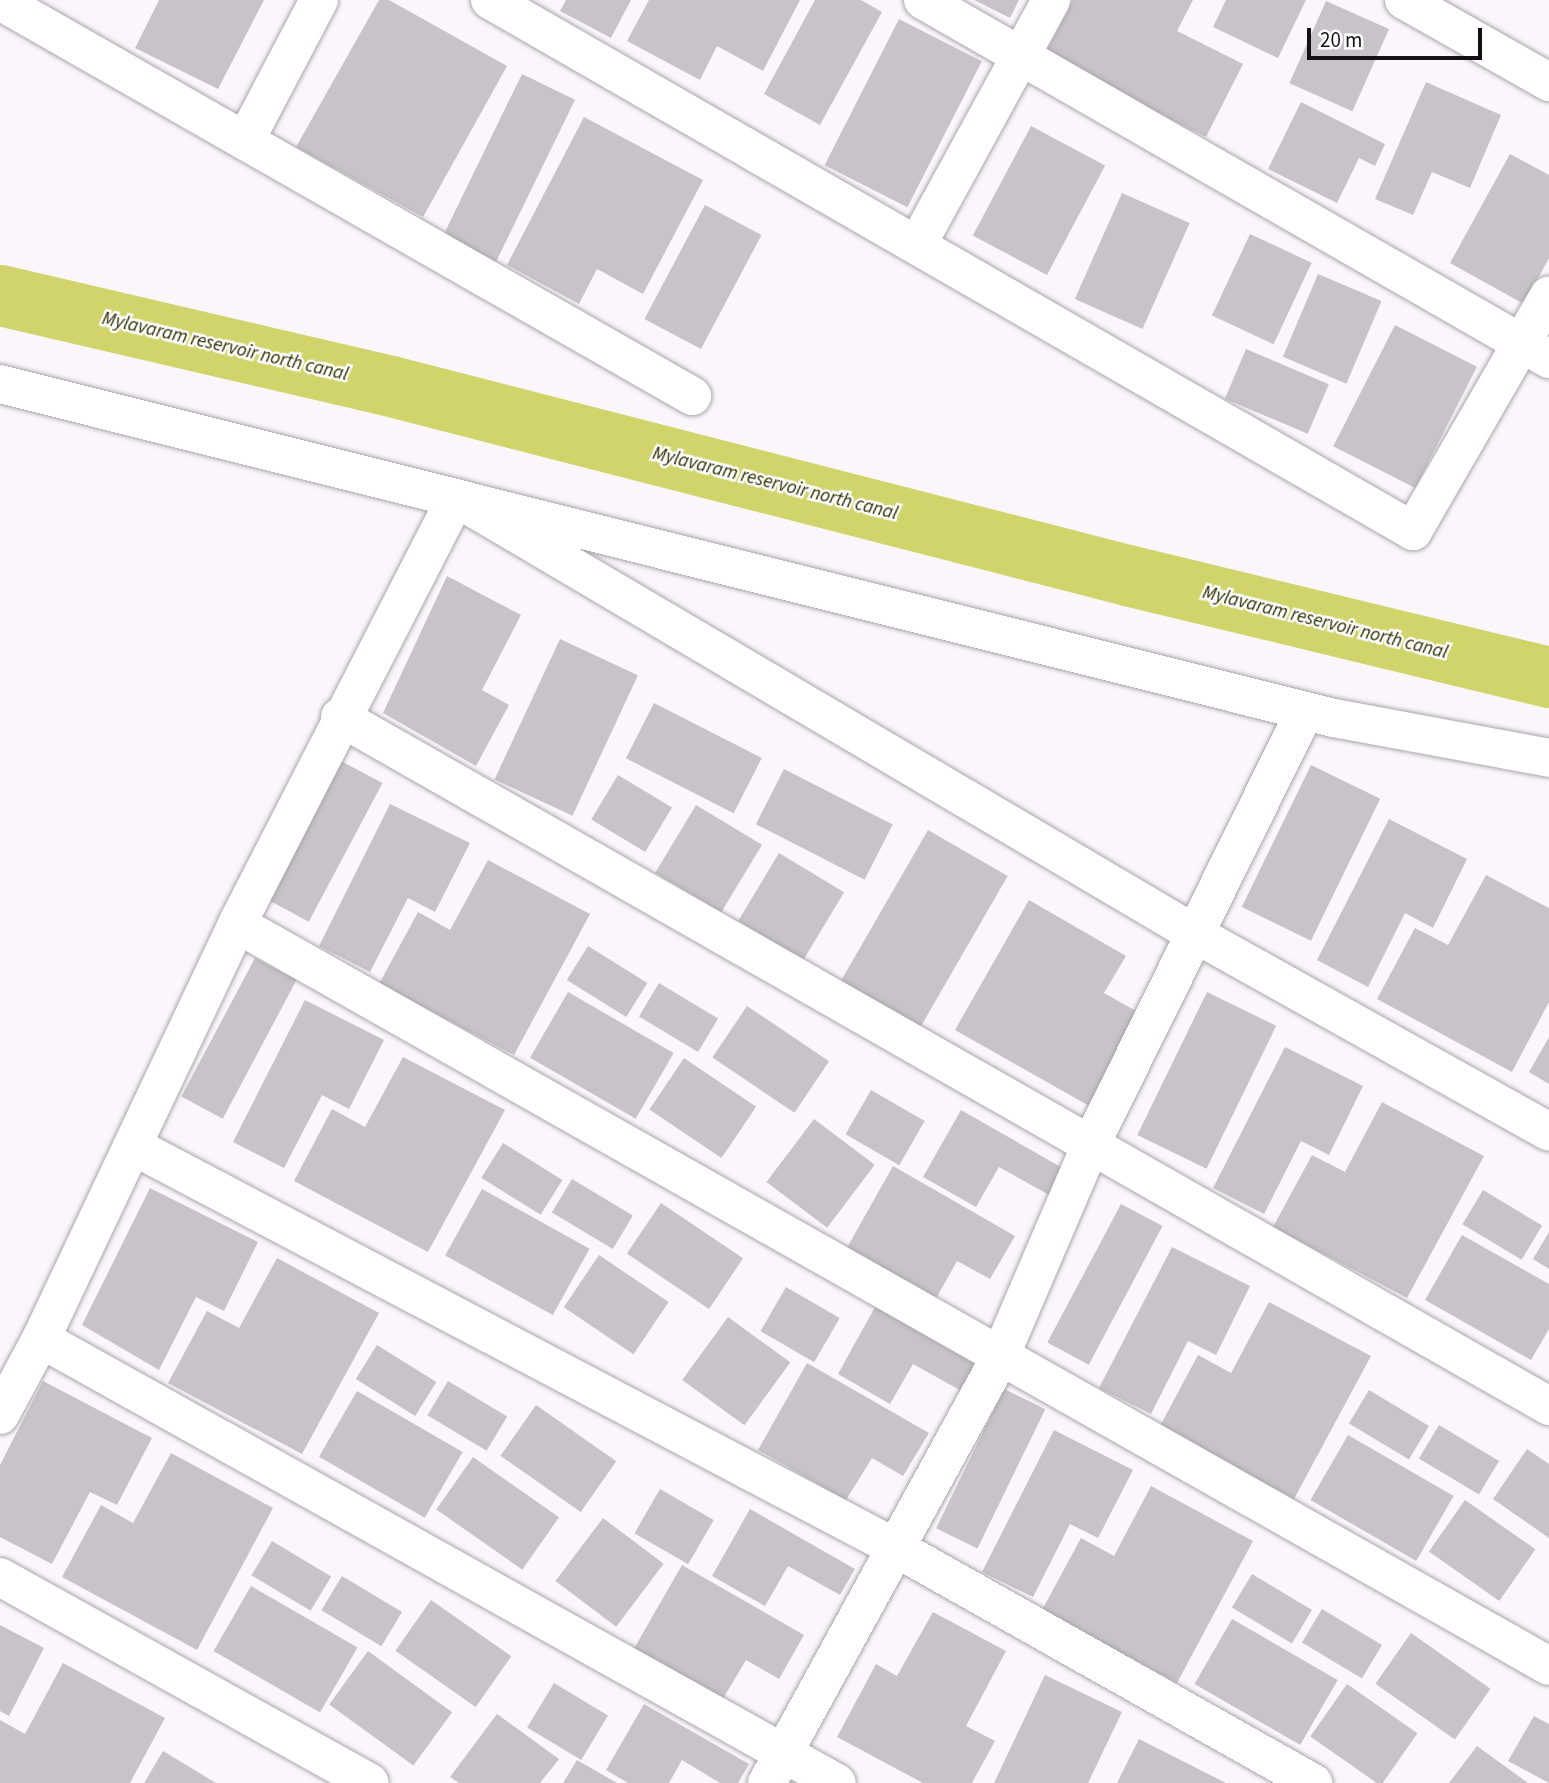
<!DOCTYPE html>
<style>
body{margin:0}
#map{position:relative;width:1549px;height:1783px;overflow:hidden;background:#faf6fb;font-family:"Source Sans 3",sans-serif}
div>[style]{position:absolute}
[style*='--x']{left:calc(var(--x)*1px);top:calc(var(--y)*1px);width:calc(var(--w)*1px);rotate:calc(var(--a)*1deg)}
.canal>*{height:61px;margin:-30.5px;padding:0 30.5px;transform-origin:30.5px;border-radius:30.5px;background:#d1d36b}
.building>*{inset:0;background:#c7c3c8;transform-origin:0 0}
.roads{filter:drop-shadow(0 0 2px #a9a5aa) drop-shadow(0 0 2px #a9a5aa)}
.minor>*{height:38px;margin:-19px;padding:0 19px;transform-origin:19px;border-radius:19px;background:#fff}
span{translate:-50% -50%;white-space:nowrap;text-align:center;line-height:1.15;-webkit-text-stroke:5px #fff;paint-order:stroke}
.water-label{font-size:19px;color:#2e2e01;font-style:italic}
.scale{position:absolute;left:1307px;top:28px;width:175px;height:32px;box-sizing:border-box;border:4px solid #131113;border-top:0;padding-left:9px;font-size:21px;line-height:24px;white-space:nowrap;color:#131113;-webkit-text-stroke:5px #fff;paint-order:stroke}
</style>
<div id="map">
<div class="canal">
<i style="--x:0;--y:295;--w:401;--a:13.1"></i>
<i style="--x:391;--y:386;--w:760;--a:14.4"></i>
<i style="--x:1127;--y:575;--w:434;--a:13.6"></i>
</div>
<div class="building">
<i style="clip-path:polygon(159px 0,264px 0,218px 89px,135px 48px)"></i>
<i style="clip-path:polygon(379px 0,389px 0,507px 66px,423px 217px,296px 147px)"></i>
<i style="clip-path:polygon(566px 0,631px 0,611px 38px,560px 11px)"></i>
<i style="clip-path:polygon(649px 0,800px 0,763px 71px,717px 46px,700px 80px,627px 41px)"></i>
<i style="clip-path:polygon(815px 0,861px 0,882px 12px,820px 125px,764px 94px)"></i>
<i style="clip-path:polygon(974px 0,1019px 0,1010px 18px)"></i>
<i style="clip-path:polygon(1073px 0,1193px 0,1177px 31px,1243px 64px,1206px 137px,1044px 56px)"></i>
<i style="clip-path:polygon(1226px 0,1306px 0,1278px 58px,1213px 27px)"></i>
<i style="left:1326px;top:1px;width:69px;height:90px;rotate:24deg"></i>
<i style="left:899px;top:19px;width:93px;height:164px;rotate:27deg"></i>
<i style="left:522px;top:74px;width:59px;height:180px;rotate:26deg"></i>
<i style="clip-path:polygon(1426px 82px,1501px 115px,1470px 188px,1432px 172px,1413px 215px,1375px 199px)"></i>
<i style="clip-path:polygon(1301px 102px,1385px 144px,1375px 166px,1359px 158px,1337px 203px,1268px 169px)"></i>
<i style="clip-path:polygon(584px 117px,703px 180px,643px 294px,597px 269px,579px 304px,507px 265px)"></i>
<i style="left:1031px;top:126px;width:84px;height:124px;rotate:28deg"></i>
<i style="clip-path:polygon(1510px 154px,1549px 175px,1549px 258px,1524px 304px,1450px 263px)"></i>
<i style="left:1122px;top:193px;width:74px;height:116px;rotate:24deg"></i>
<i style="left:705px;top:205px;width:64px;height:129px;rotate:28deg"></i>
<i style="left:1250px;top:234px;width:68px;height:90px;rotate:25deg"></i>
<i style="left:1318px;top:274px;width:69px;height:90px;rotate:23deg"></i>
<i style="left:1395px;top:325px;width:92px;height:136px;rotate:27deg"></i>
<i style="left:1246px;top:349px;width:90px;height:54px;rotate:23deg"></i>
<i style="clip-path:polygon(447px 576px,521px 615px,482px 690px,509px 705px,476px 766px,383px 713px)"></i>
<i style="left:560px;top:639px;width:86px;height:155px;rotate:25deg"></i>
<i style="left:654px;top:703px;width:121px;height:62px;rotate:27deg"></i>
<i style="left:341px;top:761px;width:47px;height:157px;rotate:28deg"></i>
<i style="left:1311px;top:765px;width:77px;height:158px;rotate:26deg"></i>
<i style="left:784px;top:769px;width:122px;height:62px;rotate:27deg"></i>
<i style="left:618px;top:775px;width:63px;height:52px;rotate:31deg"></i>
<i style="clip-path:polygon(390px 804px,470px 843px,435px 912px,408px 898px,370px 972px,319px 946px)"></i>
<i style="left:696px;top:805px;width:77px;height:79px;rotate:31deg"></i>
<i style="clip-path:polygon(1389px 819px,1467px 859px,1433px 928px,1405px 913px,1368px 987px,1317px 960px)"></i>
<i style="left:928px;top:830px;width:92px;height:179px;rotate:30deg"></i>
<i style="left:779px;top:853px;width:76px;height:79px;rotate:31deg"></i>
<i style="clip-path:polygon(488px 860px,590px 914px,514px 1055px,379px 984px,418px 912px,450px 930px)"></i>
<i style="clip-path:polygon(1486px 875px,1549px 908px,1549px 1002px,1512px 1072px,1377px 999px,1415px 928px,1448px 945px)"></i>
<i style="clip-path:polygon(1029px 900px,1126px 956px,1104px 993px,1143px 1015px,1091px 1107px,955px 1030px)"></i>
<i style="left:588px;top:946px;width:70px;height:40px;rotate:32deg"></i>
<i style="left:255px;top:958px;width:47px;height:157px;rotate:28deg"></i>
<i style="left:659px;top:983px;width:69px;height:39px;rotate:31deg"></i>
<i style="left:568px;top:992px;width:122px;height:76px;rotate:30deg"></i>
<i style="left:1207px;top:992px;width:77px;height:159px;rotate:26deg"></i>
<i style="clip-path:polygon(305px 1000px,384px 1040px,349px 1109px,322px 1095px,284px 1168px,233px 1142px)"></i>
<i style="left:747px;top:1006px;width:99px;height:62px;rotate:34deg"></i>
<i style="clip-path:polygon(1549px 1037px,1549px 1084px,1529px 1072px)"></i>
<i style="clip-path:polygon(1285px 1047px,1363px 1086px,1329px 1155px,1301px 1141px,1264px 1214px,1213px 1188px)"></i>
<i style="clip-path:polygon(403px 1057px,505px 1110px,428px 1252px,294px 1181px,332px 1109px,365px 1127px)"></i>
<i style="left:684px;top:1058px;width:87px;height:62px;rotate:34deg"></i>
<i style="left:871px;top:1090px;width:62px;height:51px;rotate:30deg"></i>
<i style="clip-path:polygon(1382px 1102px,1484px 1156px,1407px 1298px,1273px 1227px,1312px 1155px,1345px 1172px)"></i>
<i style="clip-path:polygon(961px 1110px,1066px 1170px,1051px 1196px,999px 1167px,976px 1207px,923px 1177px)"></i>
<i style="left:814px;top:1119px;width:76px;height:79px;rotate:37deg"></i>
<i style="left:503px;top:1143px;width:70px;height:41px;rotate:32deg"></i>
<i style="clip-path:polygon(893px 1166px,1015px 1236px,990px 1279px,957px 1261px,933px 1304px,844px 1253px)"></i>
<i style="left:572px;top:1179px;width:71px;height:39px;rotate:31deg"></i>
<i style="clip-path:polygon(150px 1188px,258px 1242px,224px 1311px,196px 1297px,159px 1370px,82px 1325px)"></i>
<i style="left:482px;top:1189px;width:123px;height:76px;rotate:29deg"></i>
<i style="left:1483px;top:1190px;width:69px;height:40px;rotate:31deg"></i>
<i style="left:661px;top:1203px;width:99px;height:61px;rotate:34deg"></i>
<i style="left:1121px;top:1204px;width:47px;height:157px;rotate:28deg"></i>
<i style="clip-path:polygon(1549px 1232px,1549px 1269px,1533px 1259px)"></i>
<i style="clip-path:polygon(1462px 1235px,1549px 1284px,1549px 1329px,1531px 1360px,1425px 1300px)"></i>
<i style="clip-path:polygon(1172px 1247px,1250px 1286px,1216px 1355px,1188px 1341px,1151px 1414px,1099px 1388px)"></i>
<i style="left:599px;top:1255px;width:84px;height:63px;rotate:34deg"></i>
<i style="clip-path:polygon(277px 1258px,379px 1313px,302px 1454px,168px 1383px,207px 1311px,239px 1328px)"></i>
<i style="left:786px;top:1287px;width:62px;height:51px;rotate:30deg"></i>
<i style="clip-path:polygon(1269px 1302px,1371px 1356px,1294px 1499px,1160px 1426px,1198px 1355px,1231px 1373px)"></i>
<i style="clip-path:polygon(875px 1307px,980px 1367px,965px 1393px,913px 1364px,890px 1404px,838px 1374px)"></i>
<i style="left:728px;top:1317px;width:77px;height:78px;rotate:36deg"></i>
<i style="left:377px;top:1345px;width:70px;height:40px;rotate:32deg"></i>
<i style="clip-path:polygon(807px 1363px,929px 1433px,903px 1476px,872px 1458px,846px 1500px,758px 1450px)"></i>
<i style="clip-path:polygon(43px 1381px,152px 1438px,117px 1505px,90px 1492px,52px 1564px,0 1537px,0 1465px)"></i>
<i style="left:448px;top:1381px;width:69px;height:40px;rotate:31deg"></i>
<i style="left:1004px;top:1389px;width:46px;height:155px;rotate:26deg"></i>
<i style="left:1369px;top:1390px;width:70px;height:39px;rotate:31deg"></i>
<i style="left:357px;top:1391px;width:122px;height:76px;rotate:30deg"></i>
<i style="left:536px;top:1405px;width:98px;height:62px;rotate:35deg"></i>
<i style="left:1439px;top:1425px;width:70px;height:39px;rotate:31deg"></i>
<i style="clip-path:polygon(1054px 1430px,1133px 1470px,1098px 1538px,1070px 1524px,1033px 1597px,982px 1572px)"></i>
<i style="left:1348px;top:1435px;width:122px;height:75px;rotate:30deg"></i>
<i style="clip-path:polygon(1527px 1449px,1549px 1464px,1549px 1538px,1493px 1499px)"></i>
<i style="clip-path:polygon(171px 1453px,273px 1508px,197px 1650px,62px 1577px,101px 1505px,133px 1523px)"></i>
<i style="left:473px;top:1457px;width:105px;height:64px;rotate:35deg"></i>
<i style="clip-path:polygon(1151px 1486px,1253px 1541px,1177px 1683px,1042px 1610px,1081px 1538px,1114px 1556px)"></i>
<i style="left:660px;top:1489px;width:62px;height:51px;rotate:30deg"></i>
<i style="left:1465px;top:1500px;width:86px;height:63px;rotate:35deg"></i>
<i style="clip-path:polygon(750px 1509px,855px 1569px,840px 1595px,788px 1566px,765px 1606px,712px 1576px)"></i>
<i style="left:603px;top:1518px;width:76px;height:79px;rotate:37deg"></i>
<i style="left:272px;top:1541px;width:69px;height:40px;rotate:31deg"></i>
<i style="clip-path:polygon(682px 1565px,804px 1635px,779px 1679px,746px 1660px,721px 1702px,632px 1652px)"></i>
<i style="left:1252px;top:1574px;width:70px;height:39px;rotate:31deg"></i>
<i style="left:342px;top:1576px;width:70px;height:40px;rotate:31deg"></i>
<i style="left:251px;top:1586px;width:123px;height:75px;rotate:30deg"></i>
<i style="left:431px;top:1600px;width:98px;height:62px;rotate:35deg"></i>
<i style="left:1322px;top:1609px;width:70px;height:39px;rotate:31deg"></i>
<i style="clip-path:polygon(933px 1612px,1006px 1651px,966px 1726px,995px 1741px,972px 1783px,923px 1783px,837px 1737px,876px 1664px,897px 1676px)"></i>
<i style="left:1232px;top:1619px;width:122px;height:75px;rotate:30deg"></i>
<i style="clip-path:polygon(0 1625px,44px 1648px,9px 1716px,0 1711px)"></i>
<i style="left:1411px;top:1633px;width:97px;height:62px;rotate:35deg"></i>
<i style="left:368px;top:1651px;width:104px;height:66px;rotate:36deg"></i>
<i style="clip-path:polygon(63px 1663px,165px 1718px,130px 1783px,0 1783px,0 1720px,25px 1734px)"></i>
<i style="clip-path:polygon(1045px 1675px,1122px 1712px,1088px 1783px,994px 1783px)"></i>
<i style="left:554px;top:1683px;width:63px;height:52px;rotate:31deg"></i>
<i style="left:1347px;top:1684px;width:86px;height:64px;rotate:35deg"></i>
<i style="clip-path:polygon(644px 1704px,749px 1764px,738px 1783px,720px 1783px,682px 1760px,669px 1783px,628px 1783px,606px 1770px)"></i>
<i style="clip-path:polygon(497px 1714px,559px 1759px,540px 1783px,459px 1783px,450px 1777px)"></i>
<i style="clip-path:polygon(1534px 1716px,1549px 1724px,1549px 1783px,1508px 1761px)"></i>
<i style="clip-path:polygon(1139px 1739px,1226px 1783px,1117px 1783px)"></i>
<i style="clip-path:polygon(1477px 1746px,1528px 1783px,1449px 1783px)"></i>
<i style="clip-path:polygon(163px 1751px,216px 1783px,144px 1783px)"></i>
<i style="clip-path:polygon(577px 1760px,617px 1783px,563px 1783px)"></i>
</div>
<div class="roads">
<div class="minor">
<i style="--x:490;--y:0;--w:1065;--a:29.91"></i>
<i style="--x:1413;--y:531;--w:272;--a:-60"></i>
<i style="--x:923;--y:0;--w:722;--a:29.83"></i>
<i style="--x:1404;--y:0;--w:167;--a:29.5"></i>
<i style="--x:0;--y:1;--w:797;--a:29.72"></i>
<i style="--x:245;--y:141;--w:159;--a:-62.3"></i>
<i style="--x:917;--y:245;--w:279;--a:-61.3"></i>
<i style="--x:0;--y:384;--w:1375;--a:14.06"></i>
<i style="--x:1334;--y:718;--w:219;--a:10.5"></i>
<i style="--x:340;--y:717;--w:1392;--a:29.68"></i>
<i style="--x:237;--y:924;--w:1507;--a:29.49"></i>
<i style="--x:133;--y:1146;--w:862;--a:27.78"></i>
<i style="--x:896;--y:1548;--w:479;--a:29.4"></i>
<i style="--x:41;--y:1339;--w:911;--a:29.15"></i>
<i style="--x:0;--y:1415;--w:86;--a:-61.7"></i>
<i style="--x:41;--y:1339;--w:459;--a:-64.7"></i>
<i style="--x:237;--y:924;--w:479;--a:-62.8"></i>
<i style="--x:456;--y:498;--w:860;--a:30.53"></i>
<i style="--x:1197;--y:935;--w:403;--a:29.2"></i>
<i style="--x:0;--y:1577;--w:423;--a:29.1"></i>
<i style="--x:767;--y:1783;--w:483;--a:-61.3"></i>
<i style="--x:999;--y:1359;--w:234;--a:-66.8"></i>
<i style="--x:1091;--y:1144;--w:483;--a:-63.7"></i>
</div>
</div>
<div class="water-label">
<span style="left:225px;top:347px;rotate:13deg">Mylavaram reservoir north canal</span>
<span style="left:775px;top:484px;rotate:14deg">Mylavaram reservoir north canal</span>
<span style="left:1325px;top:623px;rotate:14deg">Mylavaram reservoir north canal</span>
</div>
<div class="scale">20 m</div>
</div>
